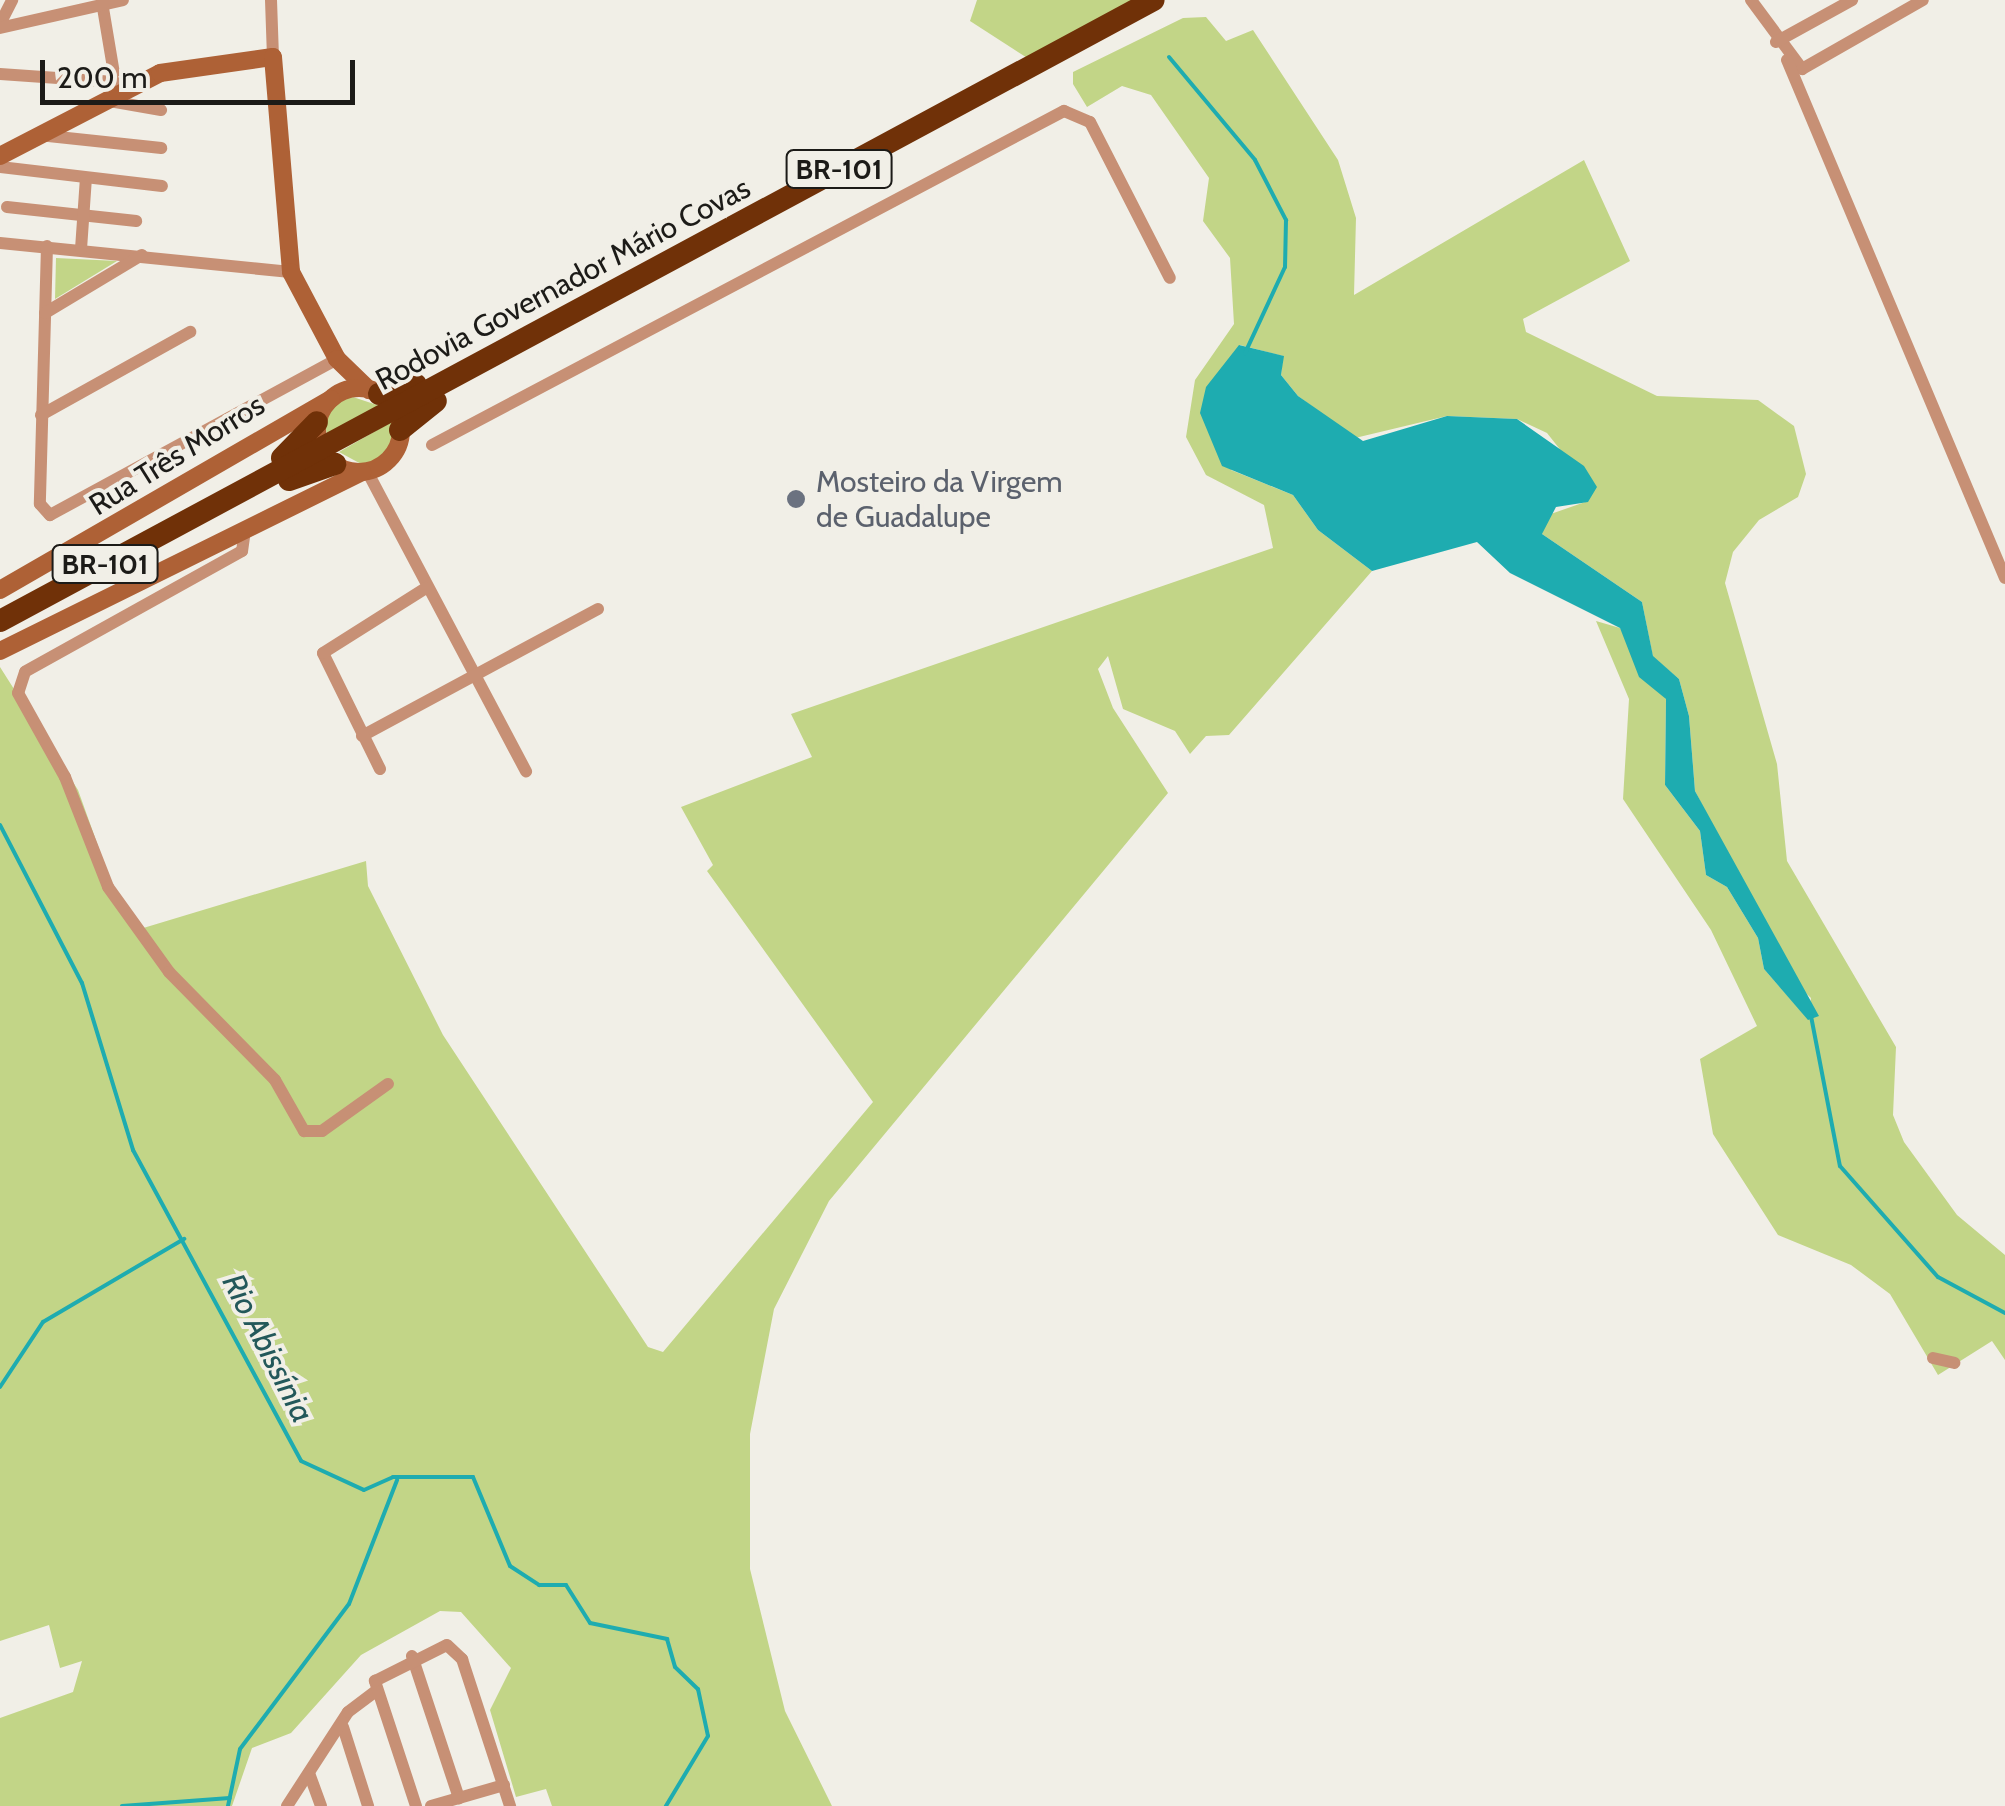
<!DOCTYPE html>
<meta charset="utf-8">
<style>
body{margin:0}
#map{position:relative;width:2005px;height:1806px;overflow:hidden;background:#f1efe7;font-family:Cabin,sans-serif}
div>[style]{position:absolute}
[style*='--x']{left:calc(var(--x)*1px);top:calc(var(--y)*1px);width:calc(var(--w)*1px);rotate:calc(var(--a)*1deg)}
.green>*{inset:0;background:#c2d587}
.water>*{inset:0;background:#1eacb0}
.stream>*{height:4px;margin:-2px;padding:0 2px;transform-origin:2px;border-radius:2px;background:#1eacb0}
.street>*{height:12px;margin:-6px;padding:0 6px;transform-origin:6px;border-radius:6px;background:#c79075}
.secondary>*{height:18px;margin:-9px;padding:0 9px;transform-origin:9px;border-radius:9px;background:#ae6136}
.secondary>.ring{margin:-9px;padding:0;box-sizing:content-box;background:none;border:18px solid #ae6136;border-radius:50%}
.highway>*{height:22px;margin:-11px;padding:0 11px;transform-origin:11px;border-radius:11px;background:#703108}
.dots>*{width:28px;height:28px;translate:-50% -50%;box-sizing:border-box;border:5px solid #f1efe7;border-radius:50%}
span{translate:-50% -50%;white-space:nowrap;text-align:center;line-height:1.15;-webkit-text-stroke:8px #f1efe7;paint-order:stroke}
.shield-label span{padding:2px 8px;background:#f1efe7;border:2px solid;border-radius:8px;-webkit-text-stroke-width:0}
.shield-label{font-size:28px;color:#1c1b18;font-weight:700}
.street-label{font-size:30px;color:#1c1b18}
.worship-label{font-size:30px;color:#5b616d}
.left{translate:0 -50%;text-align:left}
.water-label{font-size:32px;color:#23585a;font-style:italic}
.scale{position:absolute;left:40px;top:60px;width:315px;height:45px;box-sizing:border-box;border:5px solid #1c1b18;border-top:0;padding-left:12px;font-size:30px;line-height:35px;white-space:nowrap;color:#1c1b18;-webkit-text-stroke:8px #f1efe7;paint-order:stroke}
</style>
<div id="map">
<div class="green">
<i style="clip-path:polygon(977px 0,1144px 0,1032px 61px,970px 21px)"></i>
<i style="clip-path:polygon(1206px 17px,1226px 41px,1253px 30px,1338px 160px,1356px 218px,1354px 295px,1584px 160px,1630px 261px,1523px 319px,1526px 332px,1657px 396px,1758px 400px,1794px 426px,1806px 474px,1798px 497px,1759px 520px,1733px 552px,1725px 583px,1777px 764px,1787px 861px,1896px 1047px,1893px 1115px,1904px 1142px,1957px 1215px,2005px 1255px,2005px 1360px,1992px 1341px,1938px 1375px,1890px 1294px,1851px 1265px,1778px 1235px,1713px 1134px,1700px 1059px,1757px 1026px,1711px 930px,1623px 799px,1629px 699px,1596px 621px,1620px 628px,1666px 699px,1665px 785px,1700px 831px,1706px 875px,1727px 887px,1758px 938px,1764px 969px,1808px 1019px,1811px 998px,1791px 979px,1695px 791px,1689px 716px,1679px 679px,1653px 657px,1642px 602px,1542px 534px,1545px 516px,1588px 501px,1593px 491px,1547px 433px,1517px 419px,1447px 416px,1355px 438px,1298px 396px,1281px 375px,1283px 356px,1240px 345px,1231px 470px,1293px 495px,1318px 530px,1372px 571px,1229px 735px,1206px 736px,1190px 754px,1175px 731px,1123px 709px,1108px 656px,1098px 669px,1113px 708px,1168px 793px,829px 1201px,774px 1309px,750px 1434px,750px 1569px,785px 1711px,832px 1806px,552px 1806px,546px 1789px,516px 1797px,490px 1710px,511px 1668px,461px 1612px,440px 1611px,361px 1655px,291px 1733px,252px 1748px,232px 1806px,0 1806px,0 1718px,73px 1692px,82px 1661px,60px 1668px,49px 1625px,0 1641px,0 667px,78px 790px,112px 885px,140px 929px,366px 861px,368px 886px,443px 1035px,648px 1347px,663px 1352px,873px 1102px,707px 871px,713px 865px,681px 807px,812px 757px,791px 714px,1273px 548px,1264px 505px,1206px 475px,1186px 437px,1195px 380px,1234px 324px,1230px 258px,1203px 221px,1209px 178px,1151px 95px,1122px 86px,1087px 107px,1073px 84px,1073px 72px,1183px 18px)"></i>
<i style="clip-path:polygon(56px 258px,117px 261px,55px 299px)"></i>
<i style="clip-path:polygon(347px 395px,380px 406px,327px 436px,324px 414px)"></i>
<i style="clip-path:polygon(393px 421px,396px 441px,384px 457px,363px 465px,339px 452px)"></i>
</div>
<div class="water">
<i style="clip-path:polygon(1239px 345px,1284px 356px,1281px 375px,1298px 396px,1363px 441px,1447px 416px,1517px 419px,1584px 466px,1597px 487px,1588px 502px,1556px 507px,1542px 534px,1642px 602px,1653px 656px,1679px 679px,1689px 716px,1695px 791px,1819px 1016px,1808px 1020px,1764px 969px,1758px 938px,1727px 887px,1706px 875px,1700px 831px,1665px 785px,1666px 699px,1639px 677px,1620px 628px,1510px 573px,1477px 542px,1372px 571px,1318px 530px,1293px 495px,1222px 466px,1200px 413px,1206px 387px)"></i>
</div>
<div class="stream">
<i style="--x:1169;--y:57;--w:134;--a:50.1"></i>
<i style="--x:1255;--y:160;--w:68;--a:62.7"></i>
<i style="--x:1286;--y:220;--w:47;--a:91.2"></i>
<i style="--x:1285;--y:267;--w:95;--a:114.9"></i>
<i style="--x:0;--y:825;--w:178;--a:62.6"></i>
<i style="--x:82;--y:983;--w:175;--a:73"></i>
<i style="--x:133;--y:1150;--w:353;--a:61.6"></i>
<i style="--x:301;--y:1461;--w:69;--a:24.7"></i>
<i style="--x:364;--y:1490;--w:32;--a:-24"></i>
<i style="--x:393;--y:1477;--w:80;--a:0"></i>
<i style="--x:473;--y:1477;--w:96;--a:67.4"></i>
<i style="--x:510;--y:1566;--w:35;--a:33"></i>
<i style="--x:539;--y:1585;--w:27;--a:0"></i>
<i style="--x:566;--y:1585;--w:45;--a:57.7"></i>
<i style="--x:590;--y:1623;--w:79;--a:11.7"></i>
<i style="--x:667;--y:1639;--w:29;--a:74"></i>
<i style="--x:675;--y:1667;--w:32;--a:44"></i>
<i style="--x:698;--y:1689;--w:48;--a:78"></i>
<i style="--x:708;--y:1736;--w:82;--a:121"></i>
<i style="--x:1811;--y:1016;--w:153;--a:79.1"></i>
<i style="--x:1840;--y:1166;--w:148;--a:48.6"></i>
<i style="--x:1938;--y:1277;--w:76;--a:28.2"></i>
<i style="--x:0;--y:1387;--w:78;--a:-56.5"></i>
<i style="--x:43;--y:1322;--w:164;--a:-30.5"></i>
<i style="--x:122;--y:1806;--w:108;--a:-4.2"></i>
<i style="--x:228;--y:1806;--w:58;--a:-78.1"></i>
<i style="--x:240;--y:1749;--w:181;--a:-53.1"></i>
<i style="--x:349;--y:1604;--w:133;--a:-68.8"></i>
</div>
<div class="street">
<i style="--x:271;--y:0;--w:57;--a:88"></i>
<i style="--x:1751;--y:0;--w:86;--a:53.5"></i>
<i style="--x:1802;--y:69;--w:139;--a:-29.7"></i>
<i style="--x:102;--y:2;--w:85;--a:80.5"></i>
<i style="--x:0;--y:24;--w:27;--a:-63"></i>
<i style="--x:0;--y:28;--w:126;--a:-12.8"></i>
<i style="--x:1776;--y:42;--w:87;--a:-28.9"></i>
<i style="--x:1787;--y:60;--w:562;--a:67.18"></i>
<i style="--x:0;--y:74;--w:115;--a:4"></i>
<i style="--x:104;--y:100;--w:58;--a:10"></i>
<i style="--x:39;--y:135;--w:123;--a:6.1"></i>
<i style="--x:0;--y:167;--w:163;--a:6.7"></i>
<i style="--x:7;--y:207;--w:130;--a:6.2"></i>
<i style="--x:0;--y:243;--w:292;--a:5.7"></i>
<i style="--x:47;--y:246;--w:258;--a:91.6"></i>
<i style="--x:40;--y:504;--w:15;--a:48"></i>
<i style="--x:50;--y:515;--w:327;--a:-28.5"></i>
<i style="--x:81;--y:249;--w:71;--a:-86"></i>
<i style="--x:45;--y:313;--w:113;--a:-30.9"></i>
<i style="--x:41;--y:415;--w:171;--a:-29.1"></i>
<i style="--x:432;--y:445;--w:715;--a:-27.86"></i>
<i style="--x:1064;--y:111;--w:28;--a:23"></i>
<i style="--x:1090;--y:122;--w:175;--a:62.9"></i>
<i style="--x:367;--y:471;--w:340;--a:62.1"></i>
<i style="--x:245;--y:530;--w:21;--a:98"></i>
<i style="--x:242;--y:551;--w:248;--a:150.9"></i>
<i style="--x:25;--y:672;--w:22;--a:108"></i>
<i style="--x:18;--y:693;--w:96;--a:60.8"></i>
<i style="--x:65;--y:777;--w:118;--a:68.6"></i>
<i style="--x:108;--y:887;--w:105;--a:54.3"></i>
<i style="--x:169;--y:972;--w:151;--a:45.5"></i>
<i style="--x:275;--y:1080;--w:59;--a:60.4"></i>
<i style="--x:304;--y:1131;--w:18;--a:0"></i>
<i style="--x:322;--y:1131;--w:81;--a:-35.5"></i>
<i style="--x:362;--y:736;--w:268;--a:-28.3"></i>
<i style="--x:380;--y:769;--w:129;--a:-116.2"></i>
<i style="--x:323;--y:653;--w:122;--a:-32.3"></i>
<i style="--x:1933;--y:1358;--w:22;--a:13"></i>
<i style="--x:412;--y:1656;--w:150;--a:71.7"></i>
<i style="--x:343;--y:1727;--w:83;--a:72.4"></i>
<i style="--x:309;--y:1773;--w:35;--a:70"></i>
<i style="--x:287;--y:1806;--w:112;--a:-57"></i>
<i style="--x:348;--y:1712;--w:36;--a:-37"></i>
<i style="--x:416;--y:1806;--w:132;--a:-108.2"></i>
<i style="--x:375;--y:1681;--w:80;--a:-26.6"></i>
<i style="--x:447;--y:1645;--w:21;--a:43"></i>
<i style="--x:462;--y:1659;--w:155;--a:71.9"></i>
<i style="--x:431;--y:1806;--w:76;--a:-16"></i>
</div>
<div class="secondary">
<i style="--x:0;--y:156;--w:180;--a:-27.4"></i>
<i style="--x:160;--y:73;--w:114;--a:-8.1"></i>
<i style="--x:273;--y:57;--w:216;--a:85.2"></i>
<i style="--x:291;--y:272;--w:98;--a:62.1"></i>
<i style="--x:337;--y:359;--w:45;--a:44.1"></i>
<i class="ring" style="left:317px;top:388px;width:66px;height:66px"></i>
<i style="--x:0;--y:590;--w:382;--a:-30"></i>
<i style="--x:0;--y:651;--w:404;--a:-26.3"></i>
</div>
<div class="highway">
<i style="--x:379;--y:394;--w:38;--a:-15"></i>
<i style="--x:400;--y:430;--w:46;--a:-38.9"></i>
<i style="--x:282;--y:458;--w:50;--a:-45.8"></i>
<i style="--x:289;--y:480;--w:49;--a:-19.2"></i>
<i style="--x:0;--y:621;--w:1310;--a:-28.29"></i>
</div>
<div class="dots">
<i style="left:796px;top:499px;background:#6b7280"></i>
</div>
<div class="shield-label">
<span style="left:839px;top:169px">BR-101</span>
<span style="left:105px;top:564px">BR-101</span>
</div>
<div class="street-label">
<span style="left:563px;top:284px;rotate:-28deg">Rodovia Governador Mário Covas</span>
<span style="left:177px;top:455px;rotate:-32deg">Rua Três Morros</span>
</div>
<div class="worship-label">
<span class="left" style="left:816px;top:499px">Mosteiro da Virgem<br>de Guadalupe</span>
</div>
<div class="water-label">
<span style="left:268px;top:1348px;rotate:63deg">Rio Abissínia</span>
</div>
<div class="scale">200 m</div>
</div>
